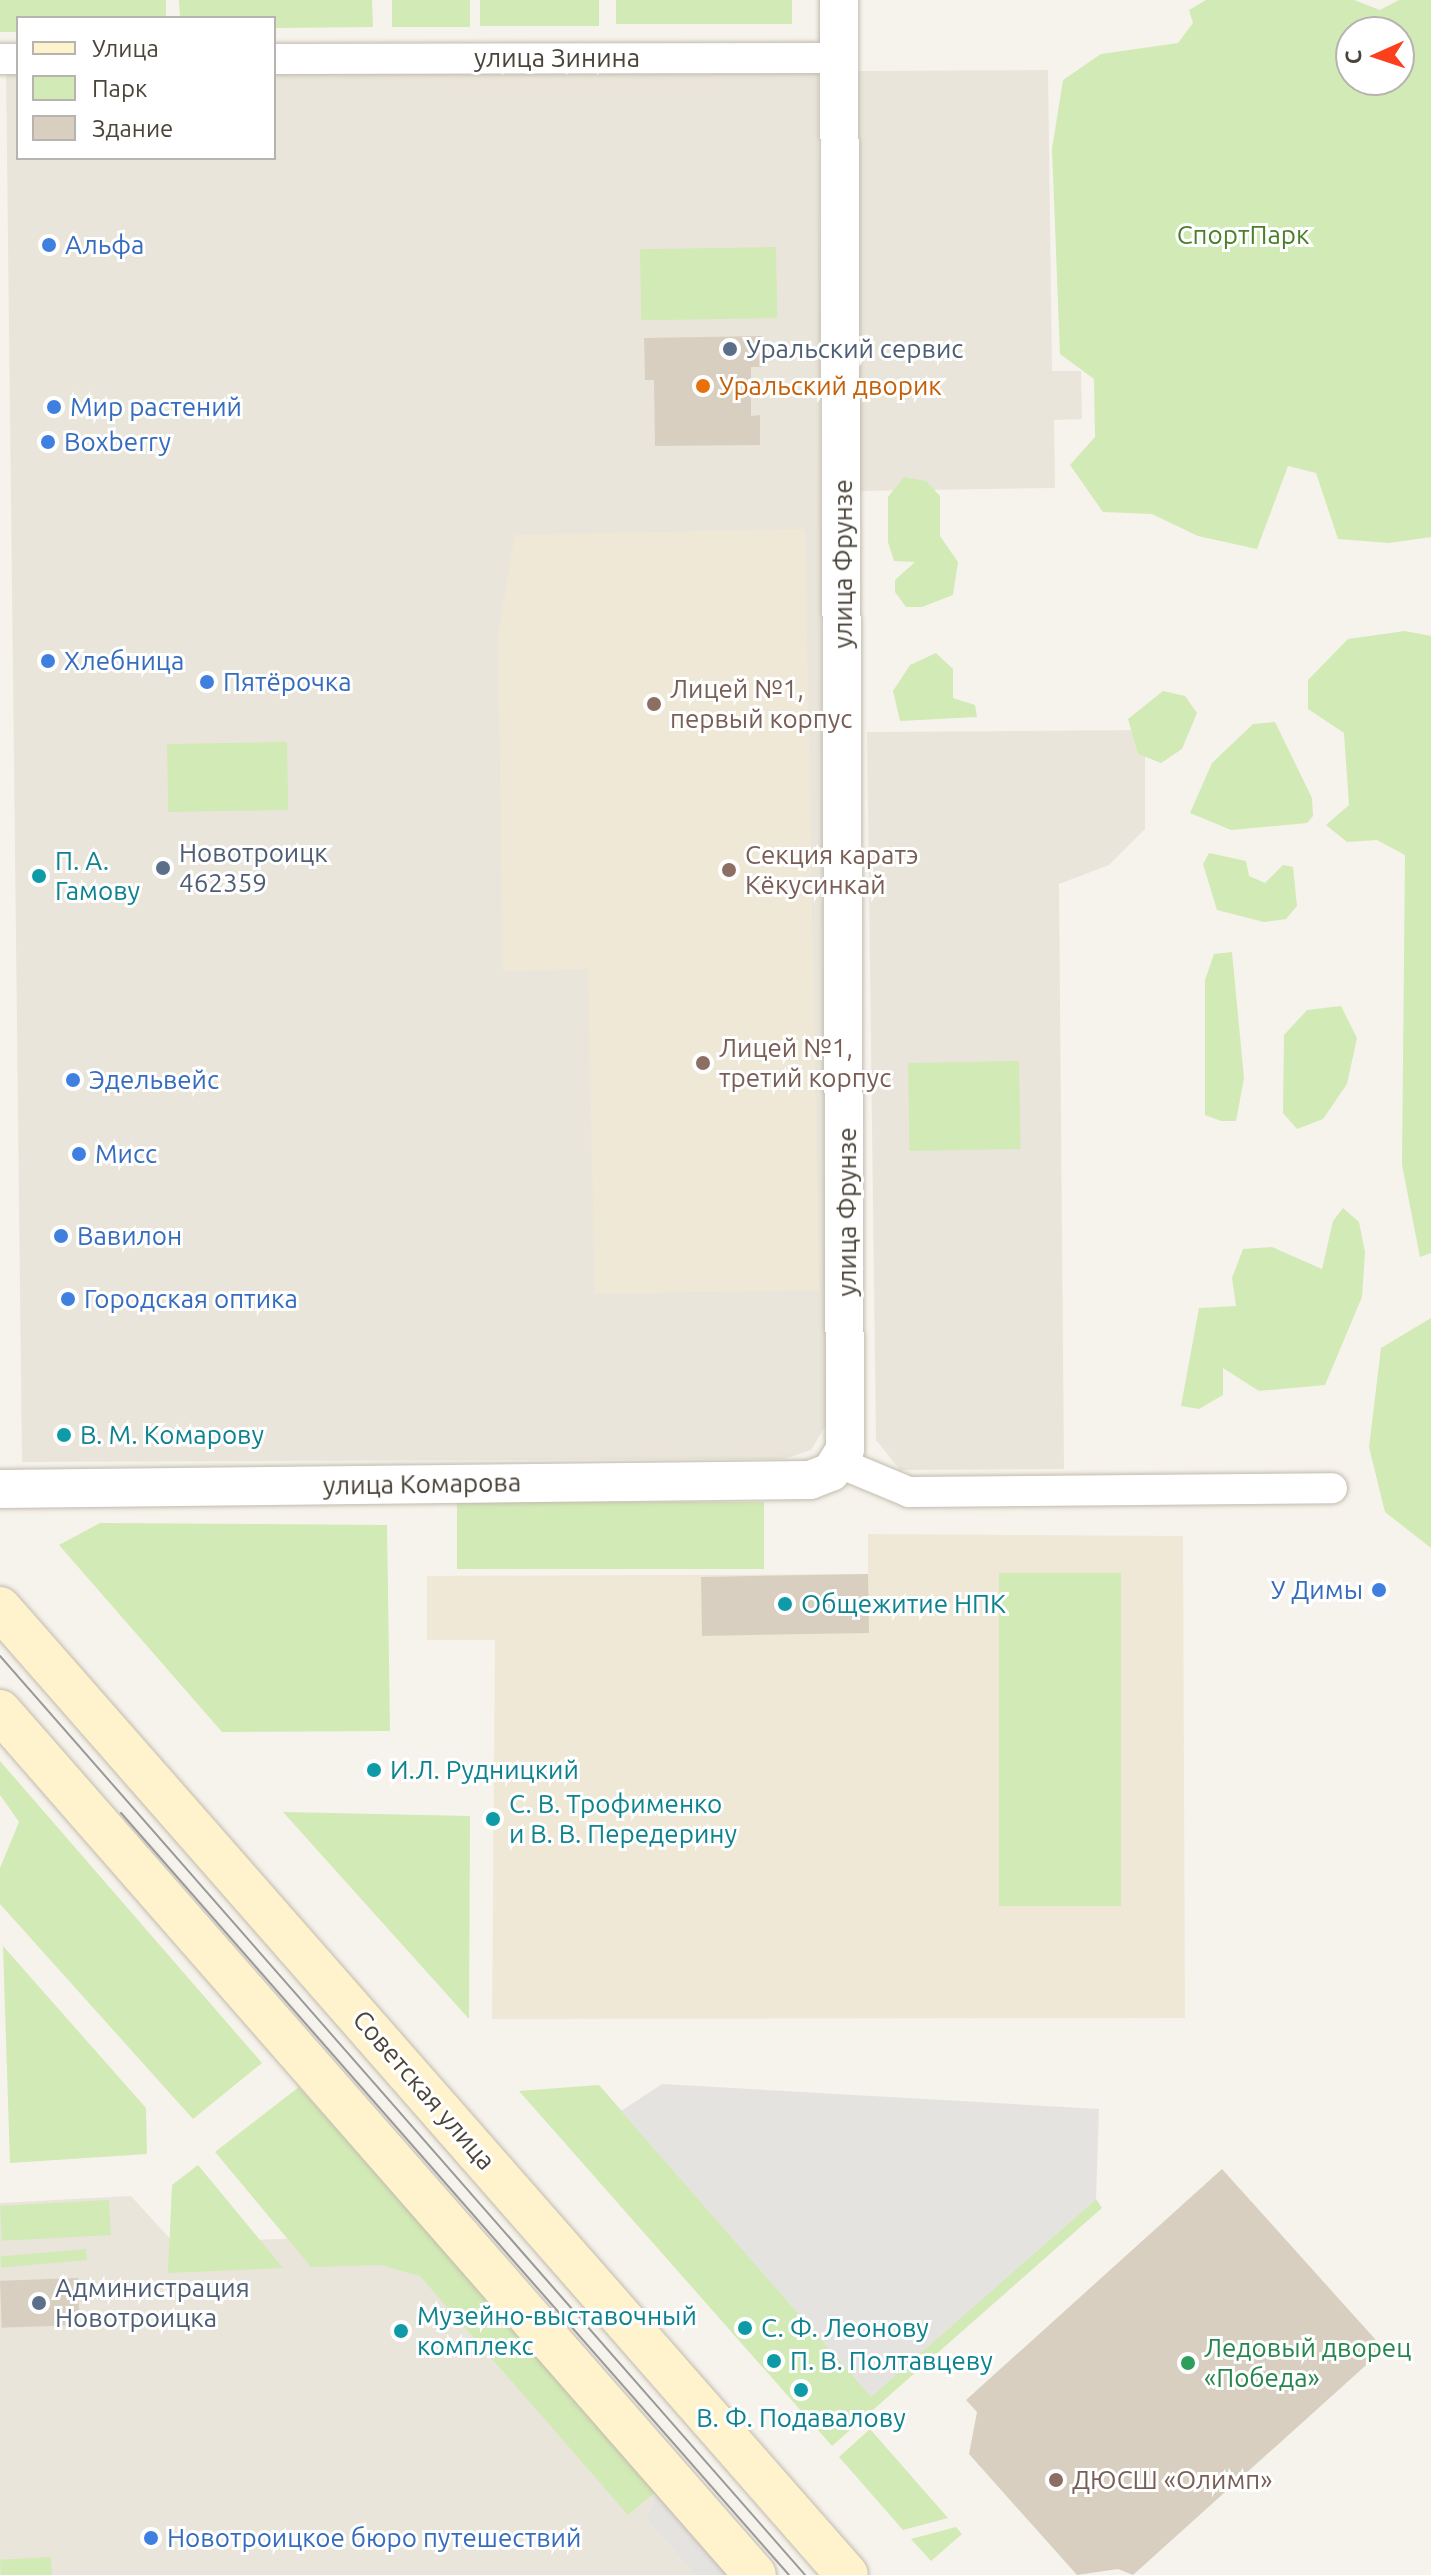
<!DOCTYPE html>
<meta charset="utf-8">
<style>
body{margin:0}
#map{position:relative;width:1431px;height:2575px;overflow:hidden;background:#f6f3ec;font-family:Ubuntu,sans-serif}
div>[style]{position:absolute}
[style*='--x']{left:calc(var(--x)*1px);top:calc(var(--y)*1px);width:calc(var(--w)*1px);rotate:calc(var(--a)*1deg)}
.residential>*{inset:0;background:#eae5da}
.education>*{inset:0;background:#efe8d6}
.green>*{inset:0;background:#d2eab5;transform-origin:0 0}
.parking>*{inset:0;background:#e5e3e0}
.building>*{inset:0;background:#d8cfc1;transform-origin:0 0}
.roads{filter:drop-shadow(0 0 2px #c2bbae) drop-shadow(0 0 2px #c2bbae)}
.minor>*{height:30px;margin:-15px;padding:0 15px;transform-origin:15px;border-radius:15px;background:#fff}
.tertiary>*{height:38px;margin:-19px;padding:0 19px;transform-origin:19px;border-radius:19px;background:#fff}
.secondary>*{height:42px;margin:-21px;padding:0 21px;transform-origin:21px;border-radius:21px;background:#fff3cd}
.tram>*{height:2px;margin:-1px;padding:0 1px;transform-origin:1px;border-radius:1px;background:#9a9a9a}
.dots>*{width:22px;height:22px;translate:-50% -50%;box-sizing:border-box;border:4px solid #fff;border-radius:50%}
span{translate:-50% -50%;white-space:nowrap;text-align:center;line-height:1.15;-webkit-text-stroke:6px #fff;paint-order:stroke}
.street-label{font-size:26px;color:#4b4439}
.park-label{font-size:26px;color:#4a7f2a}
.shop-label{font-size:26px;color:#366cbe}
.left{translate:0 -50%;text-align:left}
.right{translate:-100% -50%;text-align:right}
.service-label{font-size:26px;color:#4e5e75}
.food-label{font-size:26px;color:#c56008}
.education-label{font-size:26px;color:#785e54}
.culture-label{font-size:26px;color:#0d838f}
.leisure-label{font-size:26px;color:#27864d}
.legend{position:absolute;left:16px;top:16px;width:260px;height:144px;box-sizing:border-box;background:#fff;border:2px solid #b7b4b0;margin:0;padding:10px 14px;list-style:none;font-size:24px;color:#4b4439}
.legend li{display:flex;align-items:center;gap:16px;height:40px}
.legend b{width:40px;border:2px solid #b7b4b0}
.north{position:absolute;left:1335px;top:16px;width:80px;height:80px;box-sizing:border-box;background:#fff;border:2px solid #b7b4b0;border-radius:50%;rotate:267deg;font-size:22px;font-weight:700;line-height:32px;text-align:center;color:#4b4439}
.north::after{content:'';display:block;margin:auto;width:28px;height:36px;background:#fc3f1d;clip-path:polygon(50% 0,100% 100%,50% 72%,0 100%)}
</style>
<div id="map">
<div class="residential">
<i style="clip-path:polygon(818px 65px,826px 1425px,811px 1450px,784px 1459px,22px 1462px,6px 68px,18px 68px,18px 158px,274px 158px,274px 67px)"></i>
<i style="clip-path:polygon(1048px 70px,1052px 371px,1081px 371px,1082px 419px,1054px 420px,1055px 488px,860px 491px,857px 71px)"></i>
<i style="clip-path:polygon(1145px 730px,1145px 829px,1109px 865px,1059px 884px,1064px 1469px,900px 1470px,876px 1440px,867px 732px)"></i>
<i style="clip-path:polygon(131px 2196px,174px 2243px,433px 2233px,659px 2489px,646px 2519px,695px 2575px,0 2575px,0 2203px)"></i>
</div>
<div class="education">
<i style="clip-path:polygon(805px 529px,819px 1290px,595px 1294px,588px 969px,503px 971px,498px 637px,515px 535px)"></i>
<i style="clip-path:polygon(868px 1534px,1183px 1536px,1185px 2018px,492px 2019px,495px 1640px,427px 1640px,427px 1576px,868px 1574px)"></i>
</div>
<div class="green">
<i style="clip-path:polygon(0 0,166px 0,166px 18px,18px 18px,18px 32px,0 32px)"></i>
<i style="clip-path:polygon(179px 0,372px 0,373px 27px,274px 28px,274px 18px,180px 18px)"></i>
<i style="left:392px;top:0;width:78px;height:27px"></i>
<i style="left:480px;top:0;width:119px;height:26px"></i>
<i style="left:616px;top:0;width:176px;height:24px"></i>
<i style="clip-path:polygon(evenodd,1206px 0,1354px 0,1380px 10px,1399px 0,1431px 0,1431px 537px,1389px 543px,1338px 539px,1316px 473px,1288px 466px,1257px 549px,1198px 536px,1152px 514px,1103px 512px,1070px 465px,1095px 437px,1094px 379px,1060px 354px,1052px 149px,1063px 80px,1101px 54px,1178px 43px,1193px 23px,1189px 10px,1206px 0,1351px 32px,1399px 32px,1399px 80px,1351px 80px,1351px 32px)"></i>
<i style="left:776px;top:247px;width:71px;height:136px;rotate:89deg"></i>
<i style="clip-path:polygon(904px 477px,926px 481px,940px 496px,940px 536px,958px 562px,953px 595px,922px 607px,906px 607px,895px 592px,895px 580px,915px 562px,894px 561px,888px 542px,888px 497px)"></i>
<i style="clip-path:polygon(1405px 631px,1431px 636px,1431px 1253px,1420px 1257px,1402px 1165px,1405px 855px,1377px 840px,1347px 842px,1326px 825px,1349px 805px,1344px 733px,1308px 709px,1308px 680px,1348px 639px)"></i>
<i style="clip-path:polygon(936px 653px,953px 669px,953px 698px,975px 705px,977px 717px,900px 721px,893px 691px,910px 665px)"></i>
<i style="clip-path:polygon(1163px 691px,1185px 696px,1197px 713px,1182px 749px,1161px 763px,1138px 754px,1128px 719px)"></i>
<i style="clip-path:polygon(1275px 722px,1312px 798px,1313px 816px,1307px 823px,1231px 830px,1190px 813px,1212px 763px,1253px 724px)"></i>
<i style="left:287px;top:742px;width:68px;height:120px;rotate:89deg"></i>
<i style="clip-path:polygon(1209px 853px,1246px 861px,1249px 876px,1265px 883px,1283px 865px,1293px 867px,1297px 906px,1286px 919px,1264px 922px,1217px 910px,1203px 864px)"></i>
<i style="clip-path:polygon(1232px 952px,1244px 1078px,1236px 1121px,1221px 1121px,1205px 1115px,1205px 980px,1214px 954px)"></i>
<i style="clip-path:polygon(1341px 1006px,1357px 1038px,1347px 1084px,1323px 1119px,1297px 1129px,1283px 1113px,1284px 1035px,1307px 1010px)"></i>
<i style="left:1019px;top:1061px;width:88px;height:111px;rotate:89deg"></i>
<i style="clip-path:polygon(1343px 1208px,1359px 1222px,1365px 1252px,1362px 1297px,1325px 1385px,1259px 1391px,1223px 1368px,1223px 1395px,1199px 1409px,1181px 1406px,1199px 1308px,1236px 1306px,1232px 1278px,1243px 1249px,1272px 1247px,1322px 1269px,1333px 1221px)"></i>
<i style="clip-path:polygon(1431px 1318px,1431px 1548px,1385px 1512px,1369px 1447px,1381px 1348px)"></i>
<i style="left:764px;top:1502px;width:67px;height:307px;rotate:90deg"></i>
<i style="clip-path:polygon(100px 1523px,387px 1525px,390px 1731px,222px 1732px,59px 1545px)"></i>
<i style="left:999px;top:1573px;width:122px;height:333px"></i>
<i style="clip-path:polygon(0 1761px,262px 2063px,193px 2119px,0 1904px,0 1868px,19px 1822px,0 1795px)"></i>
<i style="clip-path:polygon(283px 1812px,470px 1816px,469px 2019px)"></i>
<i style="clip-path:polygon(3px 1946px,146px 2108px,147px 2154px,10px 2163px)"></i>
<i style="clip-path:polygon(599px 2085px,871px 2396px,1096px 2199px,1102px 2208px,832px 2446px,519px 2091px)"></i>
<i style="clip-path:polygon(299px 2087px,659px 2489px,628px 2515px,420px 2276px,381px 2265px,311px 2267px,215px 2152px)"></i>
<i style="clip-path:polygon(198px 2165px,283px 2268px,168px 2273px,172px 2185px)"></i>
<i style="left:109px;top:2200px;width:35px;height:109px;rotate:87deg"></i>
<i style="left:86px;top:2249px;width:11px;height:86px;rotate:85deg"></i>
<i style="clip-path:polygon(870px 2429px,948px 2518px,903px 2530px,839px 2457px)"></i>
<i style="clip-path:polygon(956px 2527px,962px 2534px,931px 2561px,911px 2539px)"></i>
<i style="left:51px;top:2557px;width:18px;height:51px;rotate:87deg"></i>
</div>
<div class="parking">
<i style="clip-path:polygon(662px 2084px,1099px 2109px,1096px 2199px,871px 2397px,621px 2111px)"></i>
<i style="clip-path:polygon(659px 2489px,735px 2575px,695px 2575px,646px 2519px)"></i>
</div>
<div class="building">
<i style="clip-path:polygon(762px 336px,762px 367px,751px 367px,751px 416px,760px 415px,760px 445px,655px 446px,654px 380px,645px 380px,644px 338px)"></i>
<i style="left:868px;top:1574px;width:59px;height:167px;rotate:89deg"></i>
<i style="clip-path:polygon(1222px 2169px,1384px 2349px,1133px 2575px,1118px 2569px,1077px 2575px,969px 2454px,977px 2412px,966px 2400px)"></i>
<i style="left:78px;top:2278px;width:47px;height:78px;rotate:88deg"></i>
</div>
<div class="roads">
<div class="minor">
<i style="--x:0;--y:59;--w:18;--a:0"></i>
<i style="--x:274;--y:59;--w:565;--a:-0.1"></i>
<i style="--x:837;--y:1462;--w:78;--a:22.6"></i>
<i style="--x:909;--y:1492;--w:423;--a:-0.5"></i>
</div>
<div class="tertiary">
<i style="--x:0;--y:1489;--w:810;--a:-0.64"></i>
<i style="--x:810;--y:1480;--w:22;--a:-21"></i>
<i style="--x:831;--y:1472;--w:26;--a:-58"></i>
<i style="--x:845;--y:1450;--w:1450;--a:-90.24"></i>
</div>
<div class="secondary">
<i style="--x:0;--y:1608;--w:1285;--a:48.78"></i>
<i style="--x:0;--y:1711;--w:1147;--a:48.85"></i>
</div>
</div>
<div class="tram">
<i style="--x:0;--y:1656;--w:1222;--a:48.78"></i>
<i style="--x:121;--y:1813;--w:1013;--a:48.76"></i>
</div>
<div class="dots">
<i style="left:49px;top:245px;background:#3f7fe0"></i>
<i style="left:730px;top:349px;background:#5c6f8a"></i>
<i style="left:703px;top:386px;background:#e8710a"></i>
<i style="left:54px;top:407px;background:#3f7fe0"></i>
<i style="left:48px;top:442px;background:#3f7fe0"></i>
<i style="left:48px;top:661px;background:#3f7fe0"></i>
<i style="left:207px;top:682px;background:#3f7fe0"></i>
<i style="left:654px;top:704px;background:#8d6e63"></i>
<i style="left:163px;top:868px;background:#5c6f8a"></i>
<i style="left:729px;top:870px;background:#8d6e63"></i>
<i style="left:39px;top:876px;background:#0f9aa8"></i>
<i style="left:703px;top:1063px;background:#8d6e63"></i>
<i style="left:73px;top:1080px;background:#3f7fe0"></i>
<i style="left:79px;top:1154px;background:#3f7fe0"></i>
<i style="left:61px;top:1236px;background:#3f7fe0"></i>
<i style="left:68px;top:1299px;background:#3f7fe0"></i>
<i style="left:64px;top:1435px;background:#0f9aa8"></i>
<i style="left:1379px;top:1590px;background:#3f7fe0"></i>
<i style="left:785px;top:1604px;background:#0f9aa8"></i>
<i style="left:374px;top:1770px;background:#0f9aa8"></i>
<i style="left:493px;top:1819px;background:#0f9aa8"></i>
<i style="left:39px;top:2303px;background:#5c6f8a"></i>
<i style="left:745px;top:2328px;background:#0f9aa8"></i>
<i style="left:401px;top:2331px;background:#0f9aa8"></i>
<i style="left:774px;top:2361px;background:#0f9aa8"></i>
<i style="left:1188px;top:2363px;background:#2e9e5b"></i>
<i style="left:801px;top:2390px;background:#0f9aa8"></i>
<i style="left:1056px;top:2480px;background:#8d6e63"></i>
<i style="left:151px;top:2538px;background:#3f7fe0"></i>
</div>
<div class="street-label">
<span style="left:557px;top:58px">улица Зинина</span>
<span style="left:843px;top:564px;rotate:-90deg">улица Фрунзе</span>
<span style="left:847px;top:1212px;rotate:-90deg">улица Фрунзе</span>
<span style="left:422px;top:1484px;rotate:-1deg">улица Комарова</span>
<span style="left:424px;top:2090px;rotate:49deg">Советская улица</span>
</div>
<div class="park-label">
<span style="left:1243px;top:235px">СпортПарк</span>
</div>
<div class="shop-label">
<span class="left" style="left:65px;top:245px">Альфа</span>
<span class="left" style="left:70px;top:407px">Мир растений</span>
<span class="left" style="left:64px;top:442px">Boxberry</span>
<span class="left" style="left:64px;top:661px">Хлебница</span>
<span class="left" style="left:223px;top:682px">Пятёрочка</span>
<span class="left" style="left:89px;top:1080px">Эдельвейс</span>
<span class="left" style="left:95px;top:1154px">Мисс</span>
<span class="left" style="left:77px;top:1236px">Вавилон</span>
<span class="left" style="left:84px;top:1299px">Городская оптика</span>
<span class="right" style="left:1363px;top:1590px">У Димы</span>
<span class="left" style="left:167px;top:2538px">Новотроицкое бюро путешествий</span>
</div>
<div class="service-label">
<span class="left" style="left:746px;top:349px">Уральский сервис</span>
<span class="left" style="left:179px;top:868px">Новотроицк<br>462359</span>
<span class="left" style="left:55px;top:2303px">Администрация<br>Новотроицка</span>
</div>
<div class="food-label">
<span class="left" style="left:719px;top:386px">Уральский дворик</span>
</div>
<div class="education-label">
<span class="left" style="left:670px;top:704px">Лицей №1,<br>первый корпус</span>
<span class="left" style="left:745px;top:870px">Секция каратэ<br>Кёкусинкай</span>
<span class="left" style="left:719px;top:1063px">Лицей №1,<br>третий корпус</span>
<span class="left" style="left:1072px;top:2480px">ДЮСШ «Олимп»</span>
</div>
<div class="culture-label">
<span class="left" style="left:55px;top:876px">П. А.<br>Гамову</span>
<span class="left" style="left:80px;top:1435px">В. М. Комарову</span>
<span class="left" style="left:801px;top:1604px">Общежитие НПК</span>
<span class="left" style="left:390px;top:1770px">И.Л. Рудницкий</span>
<span class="left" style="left:509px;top:1819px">С. В. Трофименко<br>и В. В. Передерину</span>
<span class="left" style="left:417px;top:2331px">Музейно-выставочный<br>комплекс</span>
<span class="left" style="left:761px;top:2328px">С. Ф. Леонову</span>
<span class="left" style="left:790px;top:2361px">П. В. Полтавцеву</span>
<span style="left:801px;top:2418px">В. Ф. Подавалову</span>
</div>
<div class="leisure-label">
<span class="left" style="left:1204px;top:2363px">Ледовый дворец<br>«Победа»</span>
</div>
<ul class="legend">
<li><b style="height:10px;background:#fff3cd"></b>Улица</li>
<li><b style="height:22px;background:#d2eab5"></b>Парк</li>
<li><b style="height:22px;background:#d8cfc1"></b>Здание</li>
</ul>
<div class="north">С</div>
</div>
